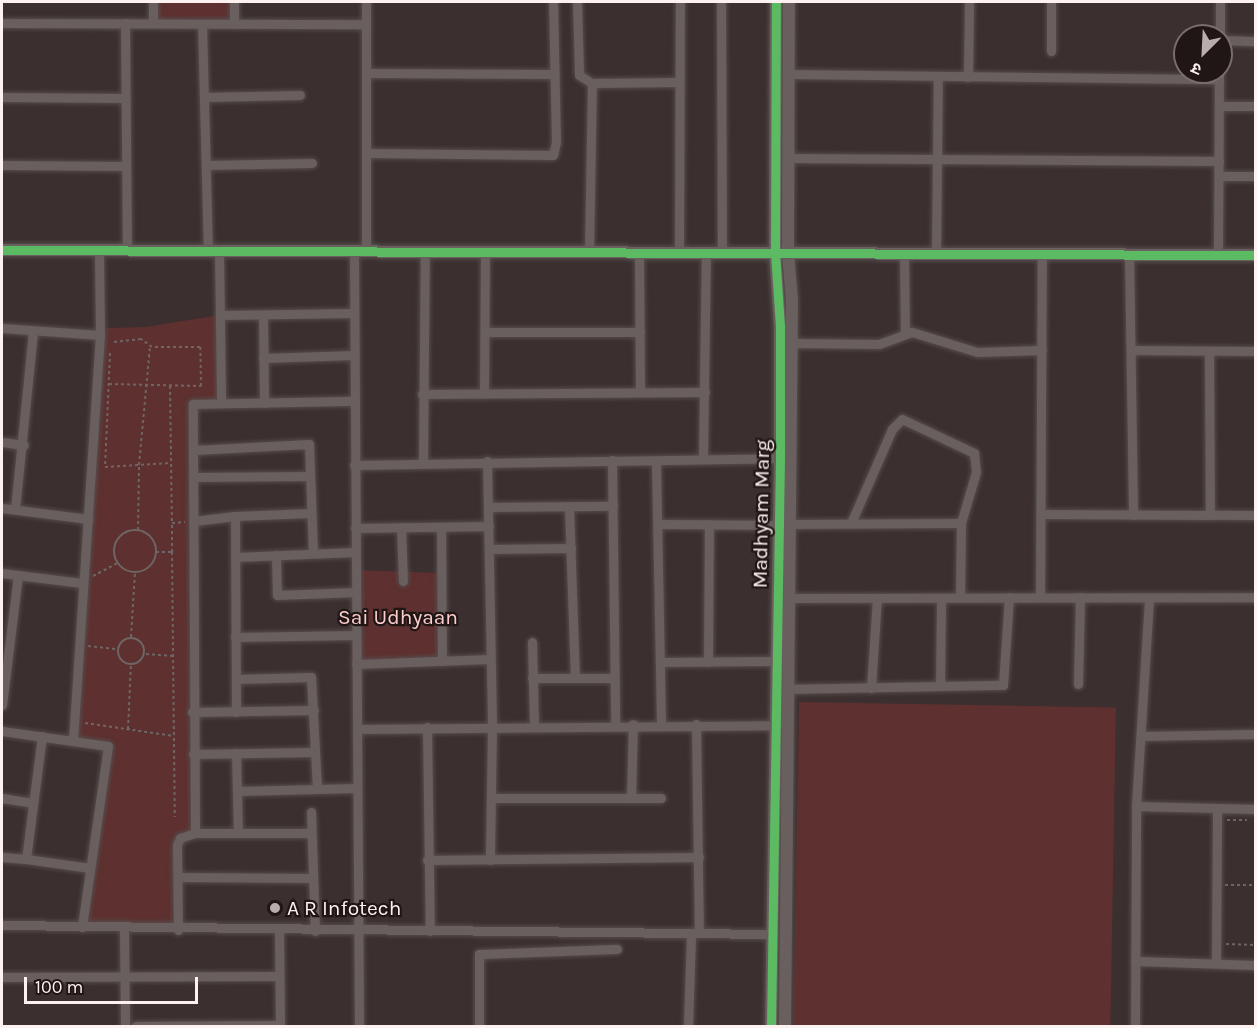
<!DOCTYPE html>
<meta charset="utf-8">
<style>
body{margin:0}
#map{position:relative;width:1257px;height:1028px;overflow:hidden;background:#3b2f2f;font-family:Karla,"Noto Sans Devanagari",sans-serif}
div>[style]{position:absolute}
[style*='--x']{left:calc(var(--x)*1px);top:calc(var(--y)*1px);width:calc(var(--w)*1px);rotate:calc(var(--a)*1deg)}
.green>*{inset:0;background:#5e302f;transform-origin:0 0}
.path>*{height:2px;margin-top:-1px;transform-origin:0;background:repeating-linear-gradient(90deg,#6e6565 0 3px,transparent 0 6px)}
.path>.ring{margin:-1px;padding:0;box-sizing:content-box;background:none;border:2px solid #6e6565;border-radius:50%}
.roads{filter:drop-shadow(0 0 2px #564c4c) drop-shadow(0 0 2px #564c4c)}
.minor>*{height:9px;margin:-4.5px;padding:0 4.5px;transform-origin:4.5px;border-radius:4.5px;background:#695f5f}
.tertiary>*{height:12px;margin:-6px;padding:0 6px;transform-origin:6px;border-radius:6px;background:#695f5f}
.cycleway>*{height:9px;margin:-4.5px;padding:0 4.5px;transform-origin:4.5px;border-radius:4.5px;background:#5cba63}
.dots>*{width:16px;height:16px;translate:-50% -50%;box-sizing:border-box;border:3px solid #201616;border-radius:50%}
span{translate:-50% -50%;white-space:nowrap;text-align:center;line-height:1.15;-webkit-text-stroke:4.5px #201616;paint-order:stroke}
.street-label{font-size:21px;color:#fef2f1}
.park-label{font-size:21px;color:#fccecb}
.poi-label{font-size:21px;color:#fef2f1}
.left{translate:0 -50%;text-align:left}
.frame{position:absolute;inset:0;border:3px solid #fef2f1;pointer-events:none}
.north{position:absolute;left:1173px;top:24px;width:60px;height:60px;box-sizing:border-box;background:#201616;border:2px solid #796e6e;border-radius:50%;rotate:204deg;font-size:16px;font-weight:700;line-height:24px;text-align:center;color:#fef2f1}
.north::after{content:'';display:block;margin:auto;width:21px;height:27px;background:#baaead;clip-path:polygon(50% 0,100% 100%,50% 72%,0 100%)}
.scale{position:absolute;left:24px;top:977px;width:174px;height:27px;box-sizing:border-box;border:3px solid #fef2f1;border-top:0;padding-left:8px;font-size:18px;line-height:21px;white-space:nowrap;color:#fef2f1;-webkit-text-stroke:4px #201616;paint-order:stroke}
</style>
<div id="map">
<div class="green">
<i style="left:154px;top:2px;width:80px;height:21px"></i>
<i style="clip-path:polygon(220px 315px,221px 403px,194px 404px,194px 833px,178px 833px,178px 930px,87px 928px,108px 747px,74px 741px,100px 335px,106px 334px,106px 328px,146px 327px)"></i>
<i style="left:355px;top:570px;width:85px;height:94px;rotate:2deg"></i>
<i style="left:799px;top:702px;width:317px;height:323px;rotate:1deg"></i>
</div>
<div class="path">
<i style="--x:110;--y:353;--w:114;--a:92.5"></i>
<i style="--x:105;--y:467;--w:66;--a:-3.5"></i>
<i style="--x:109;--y:384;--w:92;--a:1.2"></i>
<i style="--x:201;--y:386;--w:39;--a:-91"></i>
<i style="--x:200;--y:347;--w:48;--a:180"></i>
<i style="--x:152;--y:347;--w:14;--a:-144"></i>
<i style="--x:141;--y:339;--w:30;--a:174"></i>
<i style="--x:170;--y:386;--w:137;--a:89.2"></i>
<i class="ring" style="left:114px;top:530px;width:40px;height:40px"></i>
<i style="--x:138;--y:530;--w:65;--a:-89.1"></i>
<i style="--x:139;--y:465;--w:119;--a:-84.7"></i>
<i style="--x:156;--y:552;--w:16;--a:0"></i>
<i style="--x:172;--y:552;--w:29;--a:-90"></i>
<i style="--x:172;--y:523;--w:13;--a:-4"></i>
<i style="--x:172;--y:552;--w:265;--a:89.4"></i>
<i style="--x:93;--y:576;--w:27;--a:-28"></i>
<i style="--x:131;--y:637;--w:65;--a:-86.5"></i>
<i class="ring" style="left:118px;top:638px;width:24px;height:24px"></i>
<i style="--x:88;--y:646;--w:30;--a:6"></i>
<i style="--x:146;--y:654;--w:27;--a:4"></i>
<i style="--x:85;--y:723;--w:90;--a:8.3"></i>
<i style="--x:128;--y:729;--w:65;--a:-87.4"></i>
<i style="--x:1227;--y:820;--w:20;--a:0"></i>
<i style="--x:1225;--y:885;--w:31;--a:0"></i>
<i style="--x:1226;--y:944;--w:30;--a:2"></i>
</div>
<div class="roads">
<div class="minor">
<i style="--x:234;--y:2;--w:22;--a:90"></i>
<i style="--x:366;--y:2;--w:249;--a:90"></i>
<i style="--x:577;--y:2;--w:73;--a:88.4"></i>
<i style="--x:579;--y:75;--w:15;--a:32"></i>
<i style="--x:592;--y:83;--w:87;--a:-0.7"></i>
<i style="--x:721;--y:2;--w:251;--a:89.8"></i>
<i style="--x:2;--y:23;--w:364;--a:0.2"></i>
<i style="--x:125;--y:23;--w:228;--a:89.5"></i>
<i style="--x:153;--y:23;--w:21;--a:-90"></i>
<i style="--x:202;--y:24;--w:227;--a:88.5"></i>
<i style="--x:1220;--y:36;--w:34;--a:-90"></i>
<i style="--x:1221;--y:40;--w:35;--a:2"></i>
<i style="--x:1051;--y:51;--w:49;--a:-90"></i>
<i style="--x:366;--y:73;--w:188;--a:0.3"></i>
<i style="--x:789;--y:74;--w:430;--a:0.7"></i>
<i style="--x:968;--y:77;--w:75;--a:-89.2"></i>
<i style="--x:2;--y:97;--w:123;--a:0.5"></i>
<i style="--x:204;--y:97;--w:96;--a:-1.2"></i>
<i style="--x:1219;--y:106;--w:37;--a:0"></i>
<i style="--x:366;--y:153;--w:187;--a:0.6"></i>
<i style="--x:553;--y:155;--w:13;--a:-77"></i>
<i style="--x:556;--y:142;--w:140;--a:-91.2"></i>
<i style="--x:788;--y:158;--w:431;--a:0.4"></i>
<i style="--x:2;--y:165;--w:124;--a:0.5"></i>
<i style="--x:206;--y:165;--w:106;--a:-1.1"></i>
<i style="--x:1219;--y:176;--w:37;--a:0"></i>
<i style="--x:219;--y:251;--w:152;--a:89.2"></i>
<i style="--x:354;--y:251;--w:775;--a:89.63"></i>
<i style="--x:589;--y:252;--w:169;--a:-89"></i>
<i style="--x:639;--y:253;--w:137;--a:89.6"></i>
<i style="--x:679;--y:253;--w:251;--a:-89.8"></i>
<i style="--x:904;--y:254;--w:80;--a:89.3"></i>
<i style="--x:936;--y:254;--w:177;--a:-89.4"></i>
<i style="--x:1129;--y:255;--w:260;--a:89.1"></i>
<i style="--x:1218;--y:255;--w:183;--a:-89.7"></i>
<i style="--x:220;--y:315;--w:134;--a:-0.9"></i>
<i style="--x:263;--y:315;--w:88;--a:89.3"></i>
<i style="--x:2;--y:328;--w:98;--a:4.1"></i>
<i style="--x:485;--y:332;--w:155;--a:0"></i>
<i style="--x:792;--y:343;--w:87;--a:0.7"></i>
<i style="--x:879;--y:344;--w:35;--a:-20"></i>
<i style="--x:912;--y:332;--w:68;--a:17.1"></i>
<i style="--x:977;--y:352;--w:65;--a:-1.8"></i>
<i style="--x:1132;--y:350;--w:124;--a:0.5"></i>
<i style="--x:1209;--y:351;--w:164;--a:89.7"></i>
<i style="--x:263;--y:358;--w:91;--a:-1.9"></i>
<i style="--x:484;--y:392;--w:140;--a:-89.6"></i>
<i style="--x:422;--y:394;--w:283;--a:-0.4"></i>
<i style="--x:2;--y:442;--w:22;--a:8"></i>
<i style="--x:194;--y:450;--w:115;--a:-3"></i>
<i style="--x:309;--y:444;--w:109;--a:87.9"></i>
<i style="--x:703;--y:459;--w:206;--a:-89.2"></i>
<i style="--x:612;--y:460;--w:264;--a:89.3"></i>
<i style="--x:423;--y:461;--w:209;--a:-89.5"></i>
<i style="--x:487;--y:461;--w:265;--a:88.9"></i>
<i style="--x:492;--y:726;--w:134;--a:90.9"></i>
<i style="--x:656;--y:462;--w:261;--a:88.9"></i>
<i style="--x:354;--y:465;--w:426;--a:-0.9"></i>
<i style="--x:194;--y:477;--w:116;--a:-0.5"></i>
<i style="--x:488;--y:507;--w:125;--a:-0.5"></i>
<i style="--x:569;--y:507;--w:171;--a:88"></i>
<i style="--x:2;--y:508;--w:87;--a:7.3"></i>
<i style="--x:15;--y:509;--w:178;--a:-84.2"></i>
<i style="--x:1042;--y:514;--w:214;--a:0.3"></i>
<i style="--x:235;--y:516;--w:76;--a:-2.3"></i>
<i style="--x:194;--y:521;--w:41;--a:-7"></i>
<i style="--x:235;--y:516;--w:196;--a:89.7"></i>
<i style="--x:851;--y:523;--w:103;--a:-66.4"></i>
<i style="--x:892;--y:429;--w:14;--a:-45"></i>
<i style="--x:902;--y:419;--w:80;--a:25.3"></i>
<i style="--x:974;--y:453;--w:19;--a:84"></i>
<i style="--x:976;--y:472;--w:53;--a:106.4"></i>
<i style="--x:658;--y:524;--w:121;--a:0.5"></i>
<i style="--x:789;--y:524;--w:172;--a:-0.3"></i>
<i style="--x:961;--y:523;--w:74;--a:90.8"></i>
<i style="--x:401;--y:527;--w:54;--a:87.9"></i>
<i style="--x:441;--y:527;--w:134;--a:89.6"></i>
<i style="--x:355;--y:528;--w:134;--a:-0.9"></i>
<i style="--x:489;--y:549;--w:82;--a:-0.7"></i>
<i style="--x:276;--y:555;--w:40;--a:88.6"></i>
<i style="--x:277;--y:595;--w:79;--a:-2.2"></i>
<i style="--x:235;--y:557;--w:120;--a:-2.4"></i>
<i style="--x:2;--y:573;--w:80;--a:7.2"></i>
<i style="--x:1040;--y:597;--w:343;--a:-89.7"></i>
<i style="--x:789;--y:598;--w:467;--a:-0.1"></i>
<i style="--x:235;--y:637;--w:121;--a:-0.9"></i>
<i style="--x:532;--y:642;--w:82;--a:88.6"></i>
<i style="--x:661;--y:662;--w:116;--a:-0.5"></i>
<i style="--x:708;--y:662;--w:138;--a:-89.6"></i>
<i style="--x:356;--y:664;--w:134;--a:-2.1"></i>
<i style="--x:532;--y:678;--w:82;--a:0"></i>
<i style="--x:236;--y:679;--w:75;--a:-1.5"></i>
<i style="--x:311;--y:677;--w:112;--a:86.9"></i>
<i style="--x:1078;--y:684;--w:87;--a:-88.7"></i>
<i style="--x:940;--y:686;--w:88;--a:-89.3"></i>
<i style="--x:871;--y:688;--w:90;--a:-86.2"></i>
<i style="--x:788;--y:689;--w:215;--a:-1.1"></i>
<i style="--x:1003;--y:685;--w:88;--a:-86.1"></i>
<i style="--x:2;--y:705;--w:131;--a:-83"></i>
<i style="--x:192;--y:712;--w:122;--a:-0.9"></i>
<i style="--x:696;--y:724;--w:209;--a:89.2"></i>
<i style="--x:427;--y:727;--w:204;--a:89.2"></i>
<i style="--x:357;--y:729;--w:421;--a:-0.5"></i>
<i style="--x:2;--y:731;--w:107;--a:8.1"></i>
<i style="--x:108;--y:746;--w:183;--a:98.2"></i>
<i style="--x:1142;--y:736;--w:112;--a:-1"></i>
<i style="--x:73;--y:741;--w:407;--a:-86.2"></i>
<i style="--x:100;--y:335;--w:85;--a:-90.7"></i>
<i style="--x:236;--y:753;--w:80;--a:88.6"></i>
<i style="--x:193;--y:754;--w:122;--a:-0.9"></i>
<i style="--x:238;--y:791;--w:119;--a:-1.4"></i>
<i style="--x:2;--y:798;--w:31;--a:9"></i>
<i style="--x:491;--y:798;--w:170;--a:0"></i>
<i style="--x:631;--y:798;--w:74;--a:-88.5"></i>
<i style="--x:1136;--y:806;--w:120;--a:1.4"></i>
<i style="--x:311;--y:812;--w:119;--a:88.1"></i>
<i style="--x:195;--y:833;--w:116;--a:0"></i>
<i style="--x:2;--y:857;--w:24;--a:5"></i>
<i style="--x:26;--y:859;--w:124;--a:-82.6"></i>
<i style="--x:26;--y:859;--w:65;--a:8"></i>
<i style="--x:427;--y:860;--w:272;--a:-0.6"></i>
<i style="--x:178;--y:877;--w:135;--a:0.4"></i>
<i style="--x:2;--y:925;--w:771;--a:0.67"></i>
<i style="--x:124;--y:929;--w:97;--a:89.4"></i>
<i style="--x:178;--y:930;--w:85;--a:-90.7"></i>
<i style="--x:177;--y:845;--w:8;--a:-67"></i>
<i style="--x:180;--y:838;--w:16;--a:-18"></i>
<i style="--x:195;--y:833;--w:429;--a:-90.3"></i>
<i style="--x:193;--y:404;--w:161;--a:-1.1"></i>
<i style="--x:279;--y:930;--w:96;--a:89.4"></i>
<i style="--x:1135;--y:961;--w:121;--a:1.9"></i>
<i style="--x:1216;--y:963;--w:155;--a:-89.6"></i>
<i style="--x:2;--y:977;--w:277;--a:-0.2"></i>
<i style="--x:136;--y:1026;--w:144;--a:-0.4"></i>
<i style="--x:479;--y:1026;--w:72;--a:-90"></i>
<i style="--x:479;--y:954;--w:138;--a:-2.1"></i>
<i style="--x:688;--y:1026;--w:92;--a:-88.1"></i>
<i style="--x:1135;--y:1026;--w:220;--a:-89.7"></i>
<i style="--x:1136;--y:806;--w:209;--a:-86.4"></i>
</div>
<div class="tertiary">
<i style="--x:2;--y:250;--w:1254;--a:0.23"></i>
<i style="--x:771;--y:1026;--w:568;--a:-89.09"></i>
<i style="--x:780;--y:458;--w:132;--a:-90"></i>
<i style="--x:780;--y:326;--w:73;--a:-93.9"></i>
<i style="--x:775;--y:253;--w:251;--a:-89.8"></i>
<i style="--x:785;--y:1026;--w:726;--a:-89.45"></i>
<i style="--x:792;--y:300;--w:47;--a:-94.9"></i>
<i style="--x:788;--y:253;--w:251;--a:-89.8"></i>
</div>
</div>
<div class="cycleway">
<i style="--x:2;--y:250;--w:1254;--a:0.23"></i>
<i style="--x:771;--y:1026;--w:568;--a:-89.09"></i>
<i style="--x:780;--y:458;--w:132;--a:-90"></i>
<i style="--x:780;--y:326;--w:73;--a:-93.9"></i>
<i style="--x:775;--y:253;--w:251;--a:-89.8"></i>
</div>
<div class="dots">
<i style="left:275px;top:908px;background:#baaead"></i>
</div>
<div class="street-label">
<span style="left:761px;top:514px;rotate:-89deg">Madhyam Marg</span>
</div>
<div class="park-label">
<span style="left:398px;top:617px">Sai Udhyaan</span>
</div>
<div class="poi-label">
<span class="left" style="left:287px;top:908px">A R Infotech</span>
</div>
<div class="frame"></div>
<div class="north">उ</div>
<div class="scale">100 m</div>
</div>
